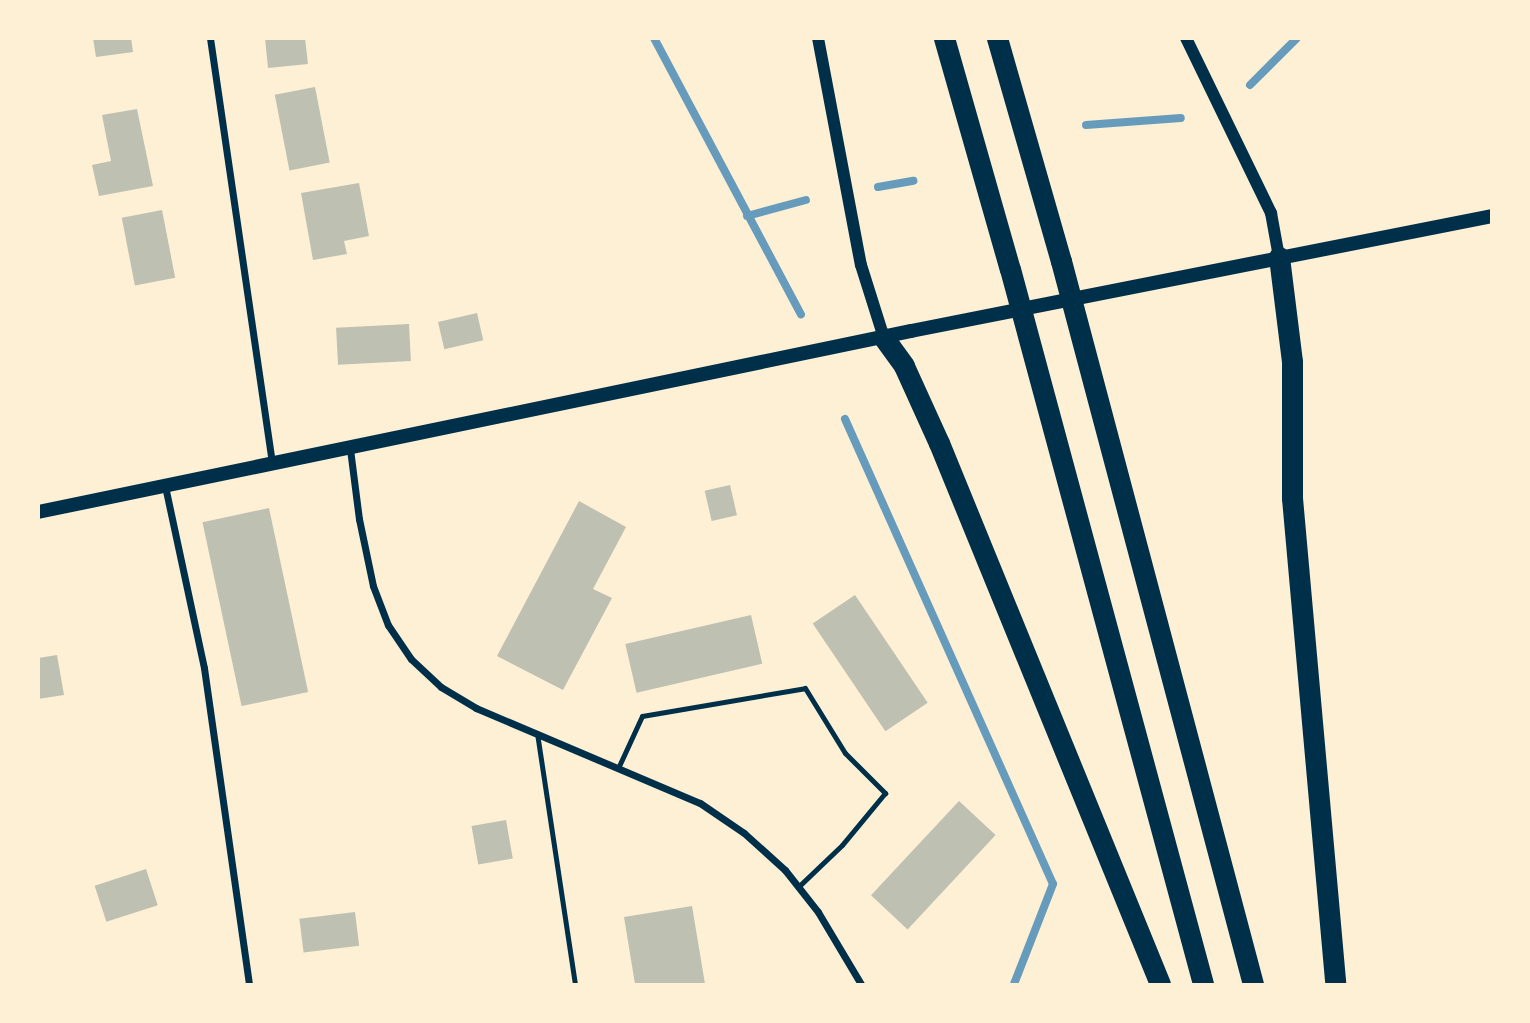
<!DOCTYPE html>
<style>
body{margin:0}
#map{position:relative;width:1530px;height:1023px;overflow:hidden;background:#fdf0d5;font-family:"PT Sans",sans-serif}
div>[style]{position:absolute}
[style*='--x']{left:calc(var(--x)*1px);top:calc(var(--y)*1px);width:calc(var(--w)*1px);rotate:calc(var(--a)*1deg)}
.stream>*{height:8px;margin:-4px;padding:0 4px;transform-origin:4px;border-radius:4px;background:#669bbc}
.building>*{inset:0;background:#bec0b2;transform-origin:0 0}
.service>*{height:5px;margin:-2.5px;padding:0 2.5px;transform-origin:2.5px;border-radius:2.5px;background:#003049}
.minor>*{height:7px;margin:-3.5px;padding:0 3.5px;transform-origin:3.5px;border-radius:3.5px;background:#003049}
.tertiary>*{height:12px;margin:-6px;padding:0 6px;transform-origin:6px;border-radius:6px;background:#003049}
.secondary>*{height:14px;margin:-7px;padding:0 7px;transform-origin:7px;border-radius:7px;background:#003049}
.motorway>*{height:21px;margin:-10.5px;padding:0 10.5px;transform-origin:10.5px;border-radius:10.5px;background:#003049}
span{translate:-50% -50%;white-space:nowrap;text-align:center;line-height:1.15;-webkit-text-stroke:7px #fdf0d5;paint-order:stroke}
.frame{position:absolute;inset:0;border:40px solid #fdf0d5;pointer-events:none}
</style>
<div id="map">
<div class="stream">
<i style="--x:654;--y:38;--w:313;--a:62"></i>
<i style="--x:1250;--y:85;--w:66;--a:-45"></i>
<i style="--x:1086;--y:125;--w:95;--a:-4.2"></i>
<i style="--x:878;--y:187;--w:36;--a:-10"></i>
<i style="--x:747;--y:216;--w:61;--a:-15.2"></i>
<i style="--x:845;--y:419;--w:509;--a:65.9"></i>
<i style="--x:1053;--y:884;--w:107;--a:111.3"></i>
</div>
<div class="building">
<i style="clip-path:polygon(93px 38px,131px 38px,133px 52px,96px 57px)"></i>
<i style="clip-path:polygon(265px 38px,305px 38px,308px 64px,268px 68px)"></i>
<i style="left:315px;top:87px;width:77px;height:41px;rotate:79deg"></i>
<i style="clip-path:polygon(137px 109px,153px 186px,99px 196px,92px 165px,111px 161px,102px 115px)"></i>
<i style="clip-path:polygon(359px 183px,369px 236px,344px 241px,347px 254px,313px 260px,301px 193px)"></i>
<i style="left:162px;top:210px;width:69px;height:41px;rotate:79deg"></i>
<i style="left:477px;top:313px;width:28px;height:40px;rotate:77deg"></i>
<i style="left:409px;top:324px;width:37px;height:73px;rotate:87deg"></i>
<i style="left:730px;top:485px;width:31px;height:26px;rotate:77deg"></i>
<i style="clip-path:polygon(579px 501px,626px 527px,593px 589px,612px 598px,563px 690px,497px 656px)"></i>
<i style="left:269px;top:508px;width:188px;height:68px;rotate:78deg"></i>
<i style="left:855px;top:595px;width:130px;height:51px;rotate:56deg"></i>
<i style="left:751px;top:615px;width:50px;height:129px;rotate:77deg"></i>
<i style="clip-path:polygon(57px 655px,64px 695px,38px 699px,38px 658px)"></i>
<i style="left:959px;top:801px;width:50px;height:129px;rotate:43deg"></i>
<i style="left:506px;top:820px;width:39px;height:35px;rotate:80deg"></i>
<i style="left:146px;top:869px;width:38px;height:54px;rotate:72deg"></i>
<i style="clip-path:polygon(692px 906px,705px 984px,635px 984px,624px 917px)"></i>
<i style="left:355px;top:912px;width:34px;height:56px;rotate:83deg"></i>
</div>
<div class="service">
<i style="--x:537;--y:733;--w:254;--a:81.4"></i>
<i style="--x:619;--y:766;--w:55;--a:-65.3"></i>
<i style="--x:642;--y:716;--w:165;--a:-9.7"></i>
<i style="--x:805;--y:688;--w:76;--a:58.4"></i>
<i style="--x:845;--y:753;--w:57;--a:45"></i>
<i style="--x:885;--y:793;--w:67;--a:129.6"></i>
<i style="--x:842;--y:845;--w:61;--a:136.3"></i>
</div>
<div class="minor">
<i style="--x:210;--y:38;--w:430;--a:81.7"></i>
<i style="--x:350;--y:449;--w:71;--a:82.7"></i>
<i style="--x:359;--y:519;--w:68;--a:78.2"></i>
<i style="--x:373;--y:586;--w:42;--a:69"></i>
<i style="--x:388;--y:625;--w:41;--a:55.9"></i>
<i style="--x:411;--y:659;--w:41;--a:43"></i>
<i style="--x:441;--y:687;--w:41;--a:31"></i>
<i style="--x:476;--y:708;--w:243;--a:23"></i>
<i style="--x:700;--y:803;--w:53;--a:34.3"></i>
<i style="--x:744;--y:833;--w:55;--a:42.1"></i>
<i style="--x:785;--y:870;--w:53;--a:51.8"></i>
<i style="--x:818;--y:912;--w:84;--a:59.2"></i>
<i style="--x:165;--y:486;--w:186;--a:77.9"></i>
<i style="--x:204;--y:668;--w:319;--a:81.9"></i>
</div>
<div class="tertiary">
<i style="--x:818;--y:38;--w:231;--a:79.3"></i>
<i style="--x:861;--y:265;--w:77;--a:72.5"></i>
<i style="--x:1186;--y:38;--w:195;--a:64.1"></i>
<i style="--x:1271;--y:213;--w:45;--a:79.7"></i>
</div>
<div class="secondary">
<i style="--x:38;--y:512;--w:892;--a:-11.71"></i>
<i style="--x:911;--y:331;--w:592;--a:-11.2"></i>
</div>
<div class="motorway">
<i style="--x:944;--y:38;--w:240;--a:74.1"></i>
<i style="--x:1010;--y:269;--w:741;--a:74.89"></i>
<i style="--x:997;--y:38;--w:232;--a:74"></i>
<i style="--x:1061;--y:261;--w:748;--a:75.13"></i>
<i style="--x:1279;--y:257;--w:105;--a:82.9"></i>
<i style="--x:1292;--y:361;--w:137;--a:90"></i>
<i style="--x:1292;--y:498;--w:488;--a:84.9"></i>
<i style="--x:884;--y:338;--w:34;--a:54"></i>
<i style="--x:904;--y:366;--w:85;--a:65.6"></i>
<i style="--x:939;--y:443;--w:584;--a:67.78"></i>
</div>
<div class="frame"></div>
</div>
